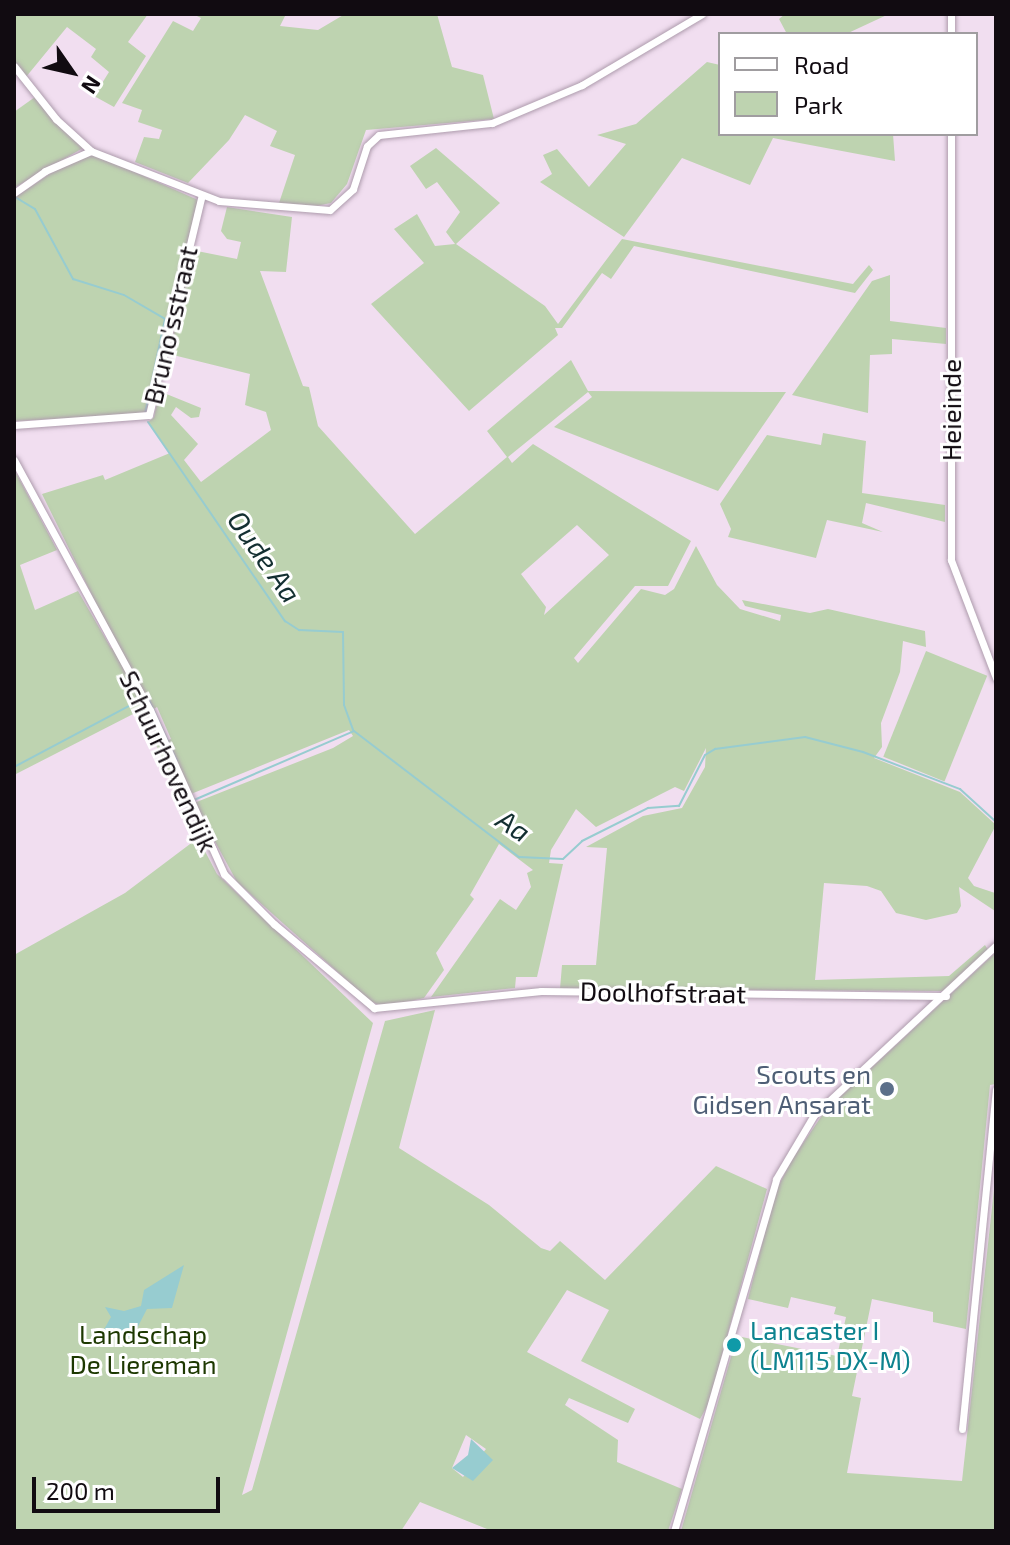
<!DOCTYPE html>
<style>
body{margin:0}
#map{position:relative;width:1010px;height:1545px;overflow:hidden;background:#f1def0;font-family:"Exo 2",sans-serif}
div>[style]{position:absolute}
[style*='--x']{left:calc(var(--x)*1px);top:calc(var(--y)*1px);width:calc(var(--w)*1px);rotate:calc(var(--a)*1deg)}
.green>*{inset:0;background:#bed3b0;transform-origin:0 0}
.water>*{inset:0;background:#97ccd0}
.stream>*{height:2px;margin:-1px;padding:0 1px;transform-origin:1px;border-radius:1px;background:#97ccd0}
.roads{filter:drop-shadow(0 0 2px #ae9cad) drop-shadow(0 0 2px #ae9cad)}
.minor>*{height:7px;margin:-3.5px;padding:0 3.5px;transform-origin:3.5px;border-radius:3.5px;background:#fff}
.dots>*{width:22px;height:22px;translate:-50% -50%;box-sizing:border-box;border:4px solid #fff;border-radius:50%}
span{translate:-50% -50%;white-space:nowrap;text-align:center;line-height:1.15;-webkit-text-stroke:6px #fff;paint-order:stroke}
.street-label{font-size:26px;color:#110b11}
.service-label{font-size:26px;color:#4e5e75}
.right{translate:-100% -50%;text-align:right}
.culture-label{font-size:26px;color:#0d838f}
.left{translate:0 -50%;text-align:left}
.park-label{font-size:26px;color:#1d3801}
.water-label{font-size:28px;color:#132f31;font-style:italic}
.frame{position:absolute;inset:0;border:16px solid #110b11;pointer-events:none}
.legend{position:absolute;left:718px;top:32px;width:260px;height:104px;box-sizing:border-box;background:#fff;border:2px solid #a09da0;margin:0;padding:10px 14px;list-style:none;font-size:24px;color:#110b11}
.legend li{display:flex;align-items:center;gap:16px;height:40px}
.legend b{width:40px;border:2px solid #a09da0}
.north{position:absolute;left:32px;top:32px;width:80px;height:80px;-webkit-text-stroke:6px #fff;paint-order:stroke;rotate:124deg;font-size:22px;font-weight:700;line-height:32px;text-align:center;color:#110b11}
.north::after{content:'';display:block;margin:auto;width:28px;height:36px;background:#110b11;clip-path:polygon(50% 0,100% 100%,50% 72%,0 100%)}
.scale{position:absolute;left:32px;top:1477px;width:188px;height:36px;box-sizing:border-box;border:4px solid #110b11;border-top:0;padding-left:10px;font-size:24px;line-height:28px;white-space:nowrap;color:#110b11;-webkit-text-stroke:6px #fff;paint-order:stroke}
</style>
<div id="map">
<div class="green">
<i style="clip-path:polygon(14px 14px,148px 14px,128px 42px,146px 56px,114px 107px,94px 96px,109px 72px,91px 57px,96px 49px,67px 27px,26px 77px,14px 61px)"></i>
<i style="clip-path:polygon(193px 14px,286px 14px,280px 26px,318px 30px,345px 14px,437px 14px,452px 67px,483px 75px,494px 119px,366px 130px,347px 184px,331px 203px,316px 206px,279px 203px,295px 155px,270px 146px,277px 131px,245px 115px,229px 140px,188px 183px,135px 162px,144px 137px,159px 139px,162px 130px,138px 122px,142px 110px,122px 103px,173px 21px,193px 31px,201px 18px)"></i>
<i style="clip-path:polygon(785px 14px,889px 14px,846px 34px,787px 34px,779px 19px)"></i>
<i style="clip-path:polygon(707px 62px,720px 65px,720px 134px,893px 134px,895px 161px,773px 138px,750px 185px,682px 158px,624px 237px,540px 182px,552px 174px,543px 155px,557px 149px,589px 187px,626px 144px,597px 135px,636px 124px)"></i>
<i style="clip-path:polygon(35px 97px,83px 148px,14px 188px,14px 112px)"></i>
<i style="clip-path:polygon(436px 148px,500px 203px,456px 244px,545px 306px,558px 324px,622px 239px,853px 284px,869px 265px,873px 270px,855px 293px,634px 246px,611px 279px,602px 273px,562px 328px,555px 328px,558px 335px,469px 411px,371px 304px,424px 263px,394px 229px,417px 214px,435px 246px,455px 244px,446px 232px,460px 212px,437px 182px,426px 189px,410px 166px)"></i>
<i style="clip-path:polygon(94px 154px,198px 200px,145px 415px,14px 421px,14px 198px,60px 167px)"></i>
<i style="clip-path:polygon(evenodd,227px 207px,292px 217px,286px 272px,260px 271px,303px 386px,309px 387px,318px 426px,415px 534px,507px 457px,487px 431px,571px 360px,588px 391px,786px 392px,718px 491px,554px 427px,592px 397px,588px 392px,508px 457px,512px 463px,533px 444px,691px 541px,668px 586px,635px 586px,574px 658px,578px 663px,641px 589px,665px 595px,674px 589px,696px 546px,717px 585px,740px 609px,780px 621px,781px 615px,745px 606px,742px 600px,810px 613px,828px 609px,925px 631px,926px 647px,903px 641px,900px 672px,881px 723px,882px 747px,874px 758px,960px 792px,996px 825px,968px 878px,974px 886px,995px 893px,995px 911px,959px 887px,961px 906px,957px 913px,926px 920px,896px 913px,881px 891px,867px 886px,824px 883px,815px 980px,949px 976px,985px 945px,988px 950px,944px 991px,560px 989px,562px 965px,596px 965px,607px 848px,586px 847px,643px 816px,682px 808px,705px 767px,706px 748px,684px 791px,675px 787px,596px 827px,576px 809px,551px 850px,549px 863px,563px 864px,537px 977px,516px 977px,515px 988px,431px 997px,500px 899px,516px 910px,531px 887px,527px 873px,533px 870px,499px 844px,470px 895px,474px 899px,436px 953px,444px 970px,424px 998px,384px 1007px,370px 1001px,237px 882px,194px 803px,333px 748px,353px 736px,349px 730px,181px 798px,156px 745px,171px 739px,157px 707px,143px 716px,139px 711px,14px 775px,14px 469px,57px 550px,20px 565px,35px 610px,78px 591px,111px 648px,118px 648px,42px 494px,103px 475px,105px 480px,170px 453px,148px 422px,154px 417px,159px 391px,201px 408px,199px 417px,191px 418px,176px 407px,171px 415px,198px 444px,184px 460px,201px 482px,271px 430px,266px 412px,245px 405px,250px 374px,169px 354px,192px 250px,237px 259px,241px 242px,227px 239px,221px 231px,227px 207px,577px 525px,609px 555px,544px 615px,546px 607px,521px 574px,577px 525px)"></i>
<i style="clip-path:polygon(890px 275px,890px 321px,946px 328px,946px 344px,892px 339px,892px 354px,870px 355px,868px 413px,792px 395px,872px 281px)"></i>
<i style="clip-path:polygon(823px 433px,866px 441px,862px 493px,945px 505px,945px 522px,866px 503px,862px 523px,883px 532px,827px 520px,816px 558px,728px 537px,731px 529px,720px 504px,767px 435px,821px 445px)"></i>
<i style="left:926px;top:651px;width:66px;height:114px;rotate:22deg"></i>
<i style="clip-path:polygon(evenodd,198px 838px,217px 874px,373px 1023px,242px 1495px,252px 1490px,385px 1021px,435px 1010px,399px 1148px,489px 1205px,541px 1248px,550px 1251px,560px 1241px,605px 1280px,716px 1166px,767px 1189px,709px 1403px,700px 1419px,581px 1361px,609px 1310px,567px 1290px,527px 1352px,635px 1409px,628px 1423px,569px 1398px,565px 1405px,618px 1440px,617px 1462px,682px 1489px,668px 1531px,492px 1531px,420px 1502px,401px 1531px,14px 1531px,14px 955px,125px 893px,198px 838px,466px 1435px,486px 1449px,463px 1477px,452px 1468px,466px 1435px)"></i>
<i style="clip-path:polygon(996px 952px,996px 1084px,990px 1085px,966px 1329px,933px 1322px,933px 1312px,872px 1299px,852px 1396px,861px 1398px,847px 1473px,962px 1481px,996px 1171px,996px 1531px,681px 1531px,737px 1336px,837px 1356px,846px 1317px,834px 1314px,836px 1307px,791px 1297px,788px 1308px,748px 1299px,775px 1193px,791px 1161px,825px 1111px)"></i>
</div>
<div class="water">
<i style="clip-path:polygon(184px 1265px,172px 1308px,147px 1309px,133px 1336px,121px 1339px,114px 1328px,98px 1340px,111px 1317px,105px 1307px,124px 1311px,141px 1306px,144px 1290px)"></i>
<i style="clip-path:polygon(471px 1439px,493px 1460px,473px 1481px,452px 1468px,468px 1455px)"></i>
</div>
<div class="stream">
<i style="--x:15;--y:197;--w:23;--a:31"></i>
<i style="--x:35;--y:209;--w:80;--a:61.5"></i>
<i style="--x:73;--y:279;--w:53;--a:17.4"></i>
<i style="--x:124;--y:295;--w:48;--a:30.3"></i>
<i style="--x:165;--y:319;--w:97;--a:101.9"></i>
<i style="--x:148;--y:422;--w:242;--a:55.5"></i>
<i style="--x:285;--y:621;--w:17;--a:33"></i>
<i style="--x:299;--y:630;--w:44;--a:2.6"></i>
<i style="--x:343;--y:632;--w:73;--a:89.2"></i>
<i style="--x:344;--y:705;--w:27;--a:70"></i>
<i style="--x:148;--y:698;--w:69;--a:65.3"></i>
<i style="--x:14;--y:767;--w:140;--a:-28"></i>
<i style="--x:194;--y:800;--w:174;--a:-23.3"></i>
<i style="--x:354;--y:731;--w:208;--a:37.4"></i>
<i style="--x:519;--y:857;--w:44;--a:2.6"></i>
<i style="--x:563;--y:859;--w:26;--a:-43"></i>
<i style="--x:582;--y:841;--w:74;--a:-26.6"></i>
<i style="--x:648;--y:808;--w:31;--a:-4"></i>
<i style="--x:679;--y:806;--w:57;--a:-63"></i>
<i style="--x:705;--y:755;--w:12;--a:-31"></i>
<i style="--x:715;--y:749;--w:91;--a:-7.6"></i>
<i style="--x:805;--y:737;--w:60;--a:14.5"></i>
<i style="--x:863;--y:752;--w:104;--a:20.9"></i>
<i style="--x:960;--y:789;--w:49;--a:42.5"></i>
</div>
<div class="roads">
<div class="minor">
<i style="--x:951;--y:14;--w:20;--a:90"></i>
<i style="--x:14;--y:66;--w:68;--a:51.6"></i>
<i style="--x:56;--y:119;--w:47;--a:42.4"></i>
<i style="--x:951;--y:134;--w:426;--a:90"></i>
<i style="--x:951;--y:560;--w:126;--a:69.1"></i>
<i style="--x:14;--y:193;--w:38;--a:-35"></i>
<i style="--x:45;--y:171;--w:50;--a:-23.5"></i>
<i style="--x:91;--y:151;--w:137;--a:21.3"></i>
<i style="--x:219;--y:201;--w:111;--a:4.6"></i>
<i style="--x:330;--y:210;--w:31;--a:-42"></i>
<i style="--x:353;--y:189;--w:45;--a:-72"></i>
<i style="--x:367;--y:146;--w:16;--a:-43"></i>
<i style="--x:379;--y:135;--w:114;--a:-6.1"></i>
<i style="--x:492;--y:123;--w:98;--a:-22.9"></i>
<i style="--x:582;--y:85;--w:139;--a:-30.6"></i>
<i style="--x:14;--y:425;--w:135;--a:-4.2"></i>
<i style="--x:149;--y:415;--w:226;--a:-76.5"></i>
<i style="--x:14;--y:460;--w:285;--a:61.5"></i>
<i style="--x:150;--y:710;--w:180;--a:65.7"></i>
<i style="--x:224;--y:874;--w:71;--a:45"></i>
<i style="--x:274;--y:924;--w:131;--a:40"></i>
<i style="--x:374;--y:1008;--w:168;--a:-5.8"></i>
<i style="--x:541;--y:991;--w:405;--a:0.7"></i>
<i style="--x:962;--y:1429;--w:341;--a:-84.3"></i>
<i style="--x:674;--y:1531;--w:366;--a:-73.8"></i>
<i style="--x:776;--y:1179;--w:74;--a:-59.3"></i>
<i style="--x:814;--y:1115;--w:249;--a:-43"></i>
</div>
</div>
<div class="dots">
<i style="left:887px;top:1089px;background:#5c6f8a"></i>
<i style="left:734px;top:1345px;background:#0f9aa8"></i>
</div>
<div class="street-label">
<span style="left:170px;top:325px;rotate:-77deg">Bruno'sstraat</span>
<span style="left:951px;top:410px;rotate:-90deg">Heieinde</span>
<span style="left:169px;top:761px;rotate:65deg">Schuurhovendijk</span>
<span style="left:663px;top:992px;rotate:1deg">Doolhofstraat</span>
</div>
<div class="service-label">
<span class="right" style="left:871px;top:1089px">Scouts en<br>Gidsen Ansarat</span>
</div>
<div class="culture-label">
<span class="left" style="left:750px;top:1345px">Lancaster I<br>(LM115 DX-M)</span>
</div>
<div class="park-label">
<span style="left:143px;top:1349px">Landschap<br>De Liereman</span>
</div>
<div class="water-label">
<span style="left:265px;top:556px;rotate:55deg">Oude Aa</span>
<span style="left:514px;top:825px;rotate:34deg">Aa</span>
</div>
<div class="frame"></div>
<ul class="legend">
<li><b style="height:10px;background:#fff"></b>Road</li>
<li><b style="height:22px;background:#bed3b0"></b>Park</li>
</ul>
<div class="north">N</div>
<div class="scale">200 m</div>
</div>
